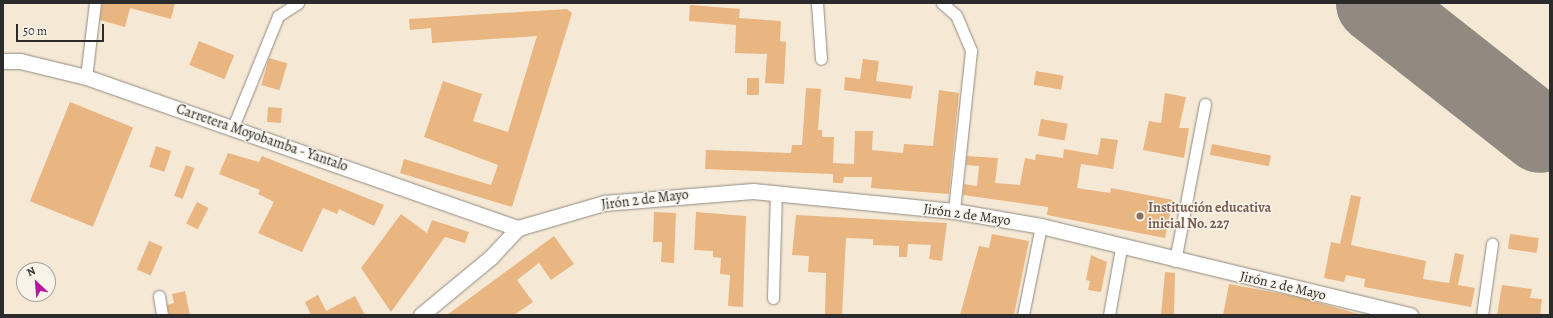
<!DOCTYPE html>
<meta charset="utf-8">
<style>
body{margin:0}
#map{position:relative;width:1553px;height:318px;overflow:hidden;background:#f5e9d6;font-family:Alegreya,serif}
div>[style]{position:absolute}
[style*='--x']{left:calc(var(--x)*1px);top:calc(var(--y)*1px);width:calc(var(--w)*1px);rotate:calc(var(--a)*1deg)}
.runway>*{height:79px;margin:-39.5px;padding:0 39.5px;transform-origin:39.5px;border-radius:39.5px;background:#908a80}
.building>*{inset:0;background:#e9b581;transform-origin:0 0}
.roads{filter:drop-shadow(0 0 1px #908a80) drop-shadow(0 0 1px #908a80)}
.street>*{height:11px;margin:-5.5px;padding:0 5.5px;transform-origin:5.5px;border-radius:5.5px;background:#fff}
.secondary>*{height:15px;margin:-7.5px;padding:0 7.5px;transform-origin:7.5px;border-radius:7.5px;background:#fff}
.dots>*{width:11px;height:11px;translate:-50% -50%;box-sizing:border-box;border:2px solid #f7f3e8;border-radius:50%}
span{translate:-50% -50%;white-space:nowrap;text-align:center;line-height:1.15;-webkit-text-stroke:3px #f7f3e8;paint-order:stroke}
.street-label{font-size:14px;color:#2b2b2b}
.education-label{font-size:14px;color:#785e54;font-weight:700}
.left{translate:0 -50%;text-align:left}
.frame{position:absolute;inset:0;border:4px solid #2b2b2b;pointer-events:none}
.north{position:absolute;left:16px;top:262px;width:40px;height:40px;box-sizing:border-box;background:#f7f3e8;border:1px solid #a5a39c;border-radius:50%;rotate:334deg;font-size:11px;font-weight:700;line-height:16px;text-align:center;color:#2b2b2b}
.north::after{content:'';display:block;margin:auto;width:14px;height:18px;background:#b5179e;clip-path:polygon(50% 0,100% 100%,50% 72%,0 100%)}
.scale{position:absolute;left:16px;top:24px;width:88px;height:18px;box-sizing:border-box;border:2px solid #2b2b2b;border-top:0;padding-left:5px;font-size:12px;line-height:14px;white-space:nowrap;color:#2b2b2b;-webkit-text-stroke:3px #f7f3e8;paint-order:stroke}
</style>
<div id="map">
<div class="runway">
<i style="--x:1375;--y:3;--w:210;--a:38.2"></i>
</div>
<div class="building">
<i style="clip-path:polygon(102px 3px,175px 3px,171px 19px,130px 8px,125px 27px,100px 20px)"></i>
<i style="clip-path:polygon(690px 5px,740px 9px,739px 18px,781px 21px,780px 41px,786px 42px,784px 84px,765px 83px,767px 54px,735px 53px,736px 25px,689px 21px)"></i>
<i style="clip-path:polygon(567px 9px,572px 13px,512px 207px,400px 173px,404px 159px,491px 185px,498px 165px,424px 137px,443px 81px,482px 94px,473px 121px,508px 132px,537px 36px,432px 43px,431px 28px,410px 30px,409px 19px)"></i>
<i style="left:199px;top:41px;width:38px;height:26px;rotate:22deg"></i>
<i style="left:269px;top:58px;width:19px;height:28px;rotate:16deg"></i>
<i style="clip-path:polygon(863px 59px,879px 61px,876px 81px,913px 86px,911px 99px,844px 90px,845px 77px,860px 79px)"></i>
<i style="left:1036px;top:71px;width:28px;height:14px;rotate:10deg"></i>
<i style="left:747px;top:78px;width:12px;height:17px"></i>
<i style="clip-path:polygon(806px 88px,821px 89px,818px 130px,822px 130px,822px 137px,834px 137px,833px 163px,854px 164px,855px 131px,873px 131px,872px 150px,903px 153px,904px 144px,933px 146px,939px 90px,959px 93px,949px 194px,871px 188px,872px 177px,844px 177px,843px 183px,833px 183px,833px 174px,705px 169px,706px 150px,791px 153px,792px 145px,802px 145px)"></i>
<i style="clip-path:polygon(1165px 93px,1186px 97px,1179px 128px,1189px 128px,1184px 158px,1143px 150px,1149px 121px,1161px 123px)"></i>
<i style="left:70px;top:102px;width:68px;height:107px;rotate:22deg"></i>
<i style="left:268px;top:107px;width:14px;height:15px;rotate:4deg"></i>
<i style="left:1041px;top:119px;width:27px;height:17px;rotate:10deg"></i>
<i style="clip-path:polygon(1101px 138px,1118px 140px,1113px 169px,1081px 164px,1077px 188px,1110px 193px,1111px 188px,1173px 200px,1165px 238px,1047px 215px,1048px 207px,963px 195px,964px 184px,977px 186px,979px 166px,966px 165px,967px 156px,998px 158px,995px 183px,1020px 185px,1025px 158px,1035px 160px,1036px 154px,1063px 158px,1064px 149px,1098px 155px)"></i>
<i style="left:1212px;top:144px;width:60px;height:11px;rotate:11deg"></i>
<i style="left:156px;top:146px;width:16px;height:22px;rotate:18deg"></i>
<i style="clip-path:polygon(228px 153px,259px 162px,262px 156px,384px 205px,374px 226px,339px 209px,337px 214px,323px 208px,302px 252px,258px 233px,274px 202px,258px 194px,260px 190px,219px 174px)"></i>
<i style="left:186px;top:165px;width:9px;height:33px;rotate:21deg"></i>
<i style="clip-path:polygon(1351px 195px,1361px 197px,1351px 245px,1426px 261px,1423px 279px,1449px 283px,1455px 253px,1464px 255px,1458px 285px,1475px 288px,1471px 307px,1364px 287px,1365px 279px,1346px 275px,1344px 282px,1324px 278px,1331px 242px,1340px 244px)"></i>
<i style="left:197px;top:202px;width:13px;height:24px;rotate:27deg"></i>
<i style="clip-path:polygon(654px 212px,676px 213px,674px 263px,661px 262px,662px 242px,653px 242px)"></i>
<i style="clip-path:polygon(696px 212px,746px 216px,743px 307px,728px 306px,730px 275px,720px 274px,721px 258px,713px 257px,713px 251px,694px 250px)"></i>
<i style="clip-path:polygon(401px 214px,427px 233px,432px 220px,469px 232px,465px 243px,445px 237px,391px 312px,361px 268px)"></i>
<i style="clip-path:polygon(796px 215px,947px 223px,942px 261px,929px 259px,931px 245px,908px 244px,907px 257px,899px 257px,899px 246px,873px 245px,873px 239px,846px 238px,842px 315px,825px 315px,826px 273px,808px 272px,809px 256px,792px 255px)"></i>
<i style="clip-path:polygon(992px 234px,1029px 241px,1014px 315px,960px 315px,979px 246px,989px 248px)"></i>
<i style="left:1510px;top:234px;width:29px;height:15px;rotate:8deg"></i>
<i style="clip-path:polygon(554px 236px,574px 264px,551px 280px,539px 263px,517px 280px,533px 302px,514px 315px,447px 315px)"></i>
<i style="left:149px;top:241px;width:15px;height:31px;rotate:23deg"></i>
<i style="clip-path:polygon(1091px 255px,1107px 262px,1101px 292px,1088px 290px,1090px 281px,1086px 280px)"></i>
<i style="clip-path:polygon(1165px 272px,1175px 273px,1174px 315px,1161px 315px)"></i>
<i style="clip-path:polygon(1229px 284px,1298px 297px,1362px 315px,1223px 315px)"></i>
<i style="clip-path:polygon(1502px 285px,1532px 289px,1530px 298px,1542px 299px,1540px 315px,1497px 315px)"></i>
<i style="clip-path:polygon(185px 291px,190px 315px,169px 315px,167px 305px,174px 303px,172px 294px)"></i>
<i style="clip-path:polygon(318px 295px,326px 311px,355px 296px,365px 315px,311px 315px,305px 302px)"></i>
</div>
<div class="roads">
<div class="street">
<i style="--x:817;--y:3;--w:56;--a:85.9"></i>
<i style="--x:942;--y:3;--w:18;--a:41"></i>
<i style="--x:956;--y:15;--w:39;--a:67"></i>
<i style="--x:971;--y:51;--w:161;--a:96.1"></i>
<i style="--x:86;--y:77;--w:75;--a:-83.1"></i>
<i style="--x:233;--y:127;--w:120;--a:-67.9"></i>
<i style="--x:278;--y:16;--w:24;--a:-33"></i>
<i style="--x:1175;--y:261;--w:160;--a:-79.2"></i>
<i style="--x:159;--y:296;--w:19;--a:81"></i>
<i style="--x:773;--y:298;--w:105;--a:-88.4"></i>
<i style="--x:1023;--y:315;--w:91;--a:-78.6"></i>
<i style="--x:1109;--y:315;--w:68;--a:-79.8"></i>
<i style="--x:1482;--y:315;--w:72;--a:-82"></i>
</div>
<div class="secondary">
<i style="--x:3;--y:61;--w:17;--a:0"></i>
<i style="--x:20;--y:61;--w:68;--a:13.6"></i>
<i style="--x:86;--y:77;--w:458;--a:19.3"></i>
<i style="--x:421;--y:315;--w:91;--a:-39.6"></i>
<i style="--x:491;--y:257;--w:40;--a:-47"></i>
<i style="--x:518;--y:228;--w:90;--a:-16.2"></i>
<i style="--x:604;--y:203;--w:149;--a:-4.6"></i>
<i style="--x:753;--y:191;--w:202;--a:5.7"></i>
<i style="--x:954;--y:211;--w:88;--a:9.8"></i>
<i style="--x:1041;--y:226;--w:380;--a:13.6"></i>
</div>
</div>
<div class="dots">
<i style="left:1140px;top:216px;background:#8d6e63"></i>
</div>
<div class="street-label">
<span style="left:262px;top:138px;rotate:19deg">Carretera Moyobamba - Yantalo</span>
<span style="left:645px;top:200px;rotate:-7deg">Jirón 2 de Mayo</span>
<span style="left:967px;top:215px;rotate:8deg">Jirón 2 de Mayo</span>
<span style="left:1283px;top:286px;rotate:13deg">Jirón 2 de Mayo</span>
</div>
<div class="education-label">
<span class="left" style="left:1148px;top:216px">Institución educativa<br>inicial No. 227</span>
</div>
<div class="frame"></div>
<div class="north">N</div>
<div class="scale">50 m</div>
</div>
